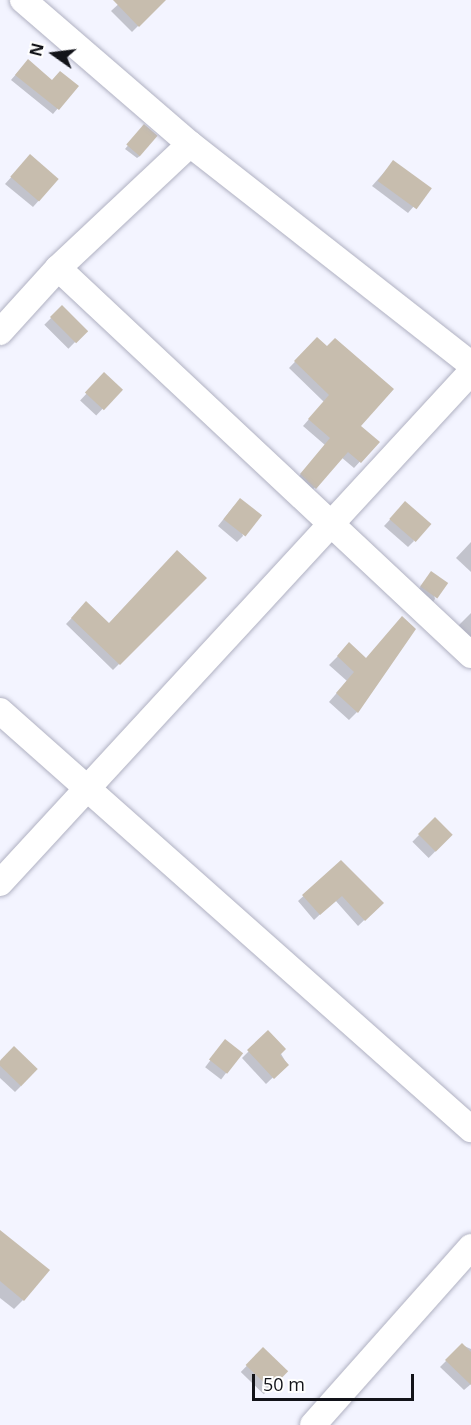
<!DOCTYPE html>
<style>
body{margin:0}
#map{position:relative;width:471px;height:1425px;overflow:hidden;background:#f3f4ff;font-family:"Open Sans",sans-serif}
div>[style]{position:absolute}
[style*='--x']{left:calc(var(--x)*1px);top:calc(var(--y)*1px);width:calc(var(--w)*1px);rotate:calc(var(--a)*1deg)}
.shadow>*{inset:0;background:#0003;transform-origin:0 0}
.building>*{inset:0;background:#c7bdae;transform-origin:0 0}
.roads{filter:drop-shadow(0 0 2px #b0b1c2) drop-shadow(0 0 2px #b0b1c2)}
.minor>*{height:26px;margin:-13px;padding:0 13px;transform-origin:13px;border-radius:13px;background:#fff}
span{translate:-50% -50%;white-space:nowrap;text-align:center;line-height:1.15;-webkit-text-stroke:4.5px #fff;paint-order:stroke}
.north{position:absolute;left:24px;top:24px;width:60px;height:60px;-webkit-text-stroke:4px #fff;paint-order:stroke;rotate:284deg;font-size:16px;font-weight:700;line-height:24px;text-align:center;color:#121319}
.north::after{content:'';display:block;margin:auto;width:21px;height:27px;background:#121319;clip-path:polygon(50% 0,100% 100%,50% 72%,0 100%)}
.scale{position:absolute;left:252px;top:1374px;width:162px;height:27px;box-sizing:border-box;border:3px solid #121319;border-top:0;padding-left:8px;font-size:18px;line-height:21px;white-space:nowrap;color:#121319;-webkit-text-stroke:4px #fff;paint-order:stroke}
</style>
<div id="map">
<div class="shadow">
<i style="clip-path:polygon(123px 0,164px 0,132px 32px,111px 11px)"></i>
<i style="clip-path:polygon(23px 66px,52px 81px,76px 87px,53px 114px,11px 80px)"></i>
<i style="clip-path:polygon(142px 129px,140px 156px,137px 158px,125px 149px)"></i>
<i style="clip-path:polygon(24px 163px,57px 180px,33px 207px,5px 184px)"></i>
<i style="clip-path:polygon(387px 169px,414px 206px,408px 213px,372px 186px)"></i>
<i style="left:62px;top:307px;width:34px;height:25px;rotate:45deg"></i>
<i style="clip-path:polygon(317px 339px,359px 426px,378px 442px,354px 468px,341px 457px,309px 494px,295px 481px,325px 445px,303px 426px,324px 402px,289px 368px)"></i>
<i style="left:104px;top:375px;width:22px;height:35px;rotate:43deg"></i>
<i style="clip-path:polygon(234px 506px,243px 536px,237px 542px,218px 526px)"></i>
<i style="clip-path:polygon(399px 510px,414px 541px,408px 547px,384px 526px)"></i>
<i style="clip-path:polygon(471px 542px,471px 572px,456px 558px)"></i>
<i style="clip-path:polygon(429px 576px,435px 599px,433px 602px,418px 590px)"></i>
<i style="clip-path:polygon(205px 578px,113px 670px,66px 624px,86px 603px,109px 625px)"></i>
<i style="clip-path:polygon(471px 613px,471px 639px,457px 627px)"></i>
<i style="clip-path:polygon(341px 653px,366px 659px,357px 712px,349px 720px,329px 702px,347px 681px,329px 665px)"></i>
<i style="left:435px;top:819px;width:23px;height:32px;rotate:45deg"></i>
<i style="clip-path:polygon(341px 862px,382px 903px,358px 926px,335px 900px,314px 920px,298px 901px)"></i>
<i style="clip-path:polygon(268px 1032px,287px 1064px,266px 1084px,242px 1058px)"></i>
<i style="left:225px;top:1041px;width:20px;height:33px;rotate:37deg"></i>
<i style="clip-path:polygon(14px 1048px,21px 1086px,15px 1092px,0 1078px,0 1062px)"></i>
<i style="clip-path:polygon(0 1232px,23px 1300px,14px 1309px,0 1298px)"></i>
<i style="clip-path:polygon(462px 1345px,471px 1349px,471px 1384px,464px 1390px,440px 1367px)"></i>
<i style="left:263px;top:1349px;width:32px;height:32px;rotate:44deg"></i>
</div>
<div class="building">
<i style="clip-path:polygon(113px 0,166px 0,139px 27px)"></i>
<i style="clip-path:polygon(28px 59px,52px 80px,60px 71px,79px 86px,59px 110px,15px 75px)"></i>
<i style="left:144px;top:124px;width:18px;height:27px;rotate:41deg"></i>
<i style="left:30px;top:154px;width:38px;height:30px;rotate:41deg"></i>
<i style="left:393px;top:160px;width:48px;height:26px;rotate:36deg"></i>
<i style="left:62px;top:305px;width:37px;height:17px;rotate:45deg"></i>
<i style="clip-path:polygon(317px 337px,327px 346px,335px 338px,394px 389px,361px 426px,380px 442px,361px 463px,348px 452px,316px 489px,300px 474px,330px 438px,308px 419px,329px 395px,294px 361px)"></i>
<i style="left:104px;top:372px;width:26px;height:28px;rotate:43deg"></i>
<i style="left:240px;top:498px;width:28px;height:27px;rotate:38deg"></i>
<i style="left:405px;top:501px;width:35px;height:24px;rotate:41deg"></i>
<i style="clip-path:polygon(177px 550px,207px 578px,120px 665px,71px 618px,86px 601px,109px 623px)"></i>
<i style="left:431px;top:571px;width:21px;height:19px;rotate:35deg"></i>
<i style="clip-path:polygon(402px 616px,416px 629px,358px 713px,336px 693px,354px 672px,337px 656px,349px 642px,366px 658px)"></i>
<i style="left:435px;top:817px;width:25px;height:24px;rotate:45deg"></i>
<i style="clip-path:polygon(341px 860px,384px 903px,365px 921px,342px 896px,320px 915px,302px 895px)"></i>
<i style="clip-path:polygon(268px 1030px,286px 1049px,280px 1055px,289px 1065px,274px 1079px,247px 1050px)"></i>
<i style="left:225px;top:1039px;width:23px;height:26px;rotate:38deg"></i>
<i style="left:14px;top:1046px;width:33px;height:24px;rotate:44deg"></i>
<i style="clip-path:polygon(0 1230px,50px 1270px,24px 1301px,0 1281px)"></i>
<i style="clip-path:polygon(462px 1343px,471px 1352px,471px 1385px,445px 1360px)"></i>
<i style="left:263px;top:1347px;width:35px;height:25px;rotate:44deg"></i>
</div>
<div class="roads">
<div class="minor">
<i style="--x:23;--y:0;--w:221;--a:40.8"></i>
<i style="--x:190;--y:144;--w:357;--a:38.1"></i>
<i style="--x:58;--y:268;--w:566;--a:43.14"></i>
<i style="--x:0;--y:332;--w:86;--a:-47.8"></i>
<i style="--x:58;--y:268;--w:181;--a:-43.2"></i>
<i style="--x:0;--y:711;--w:630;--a:41.59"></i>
<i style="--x:0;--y:883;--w:695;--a:-47.33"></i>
<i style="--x:313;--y:1425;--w:238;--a:-48.4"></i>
</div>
</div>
<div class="north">N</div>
<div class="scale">50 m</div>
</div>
